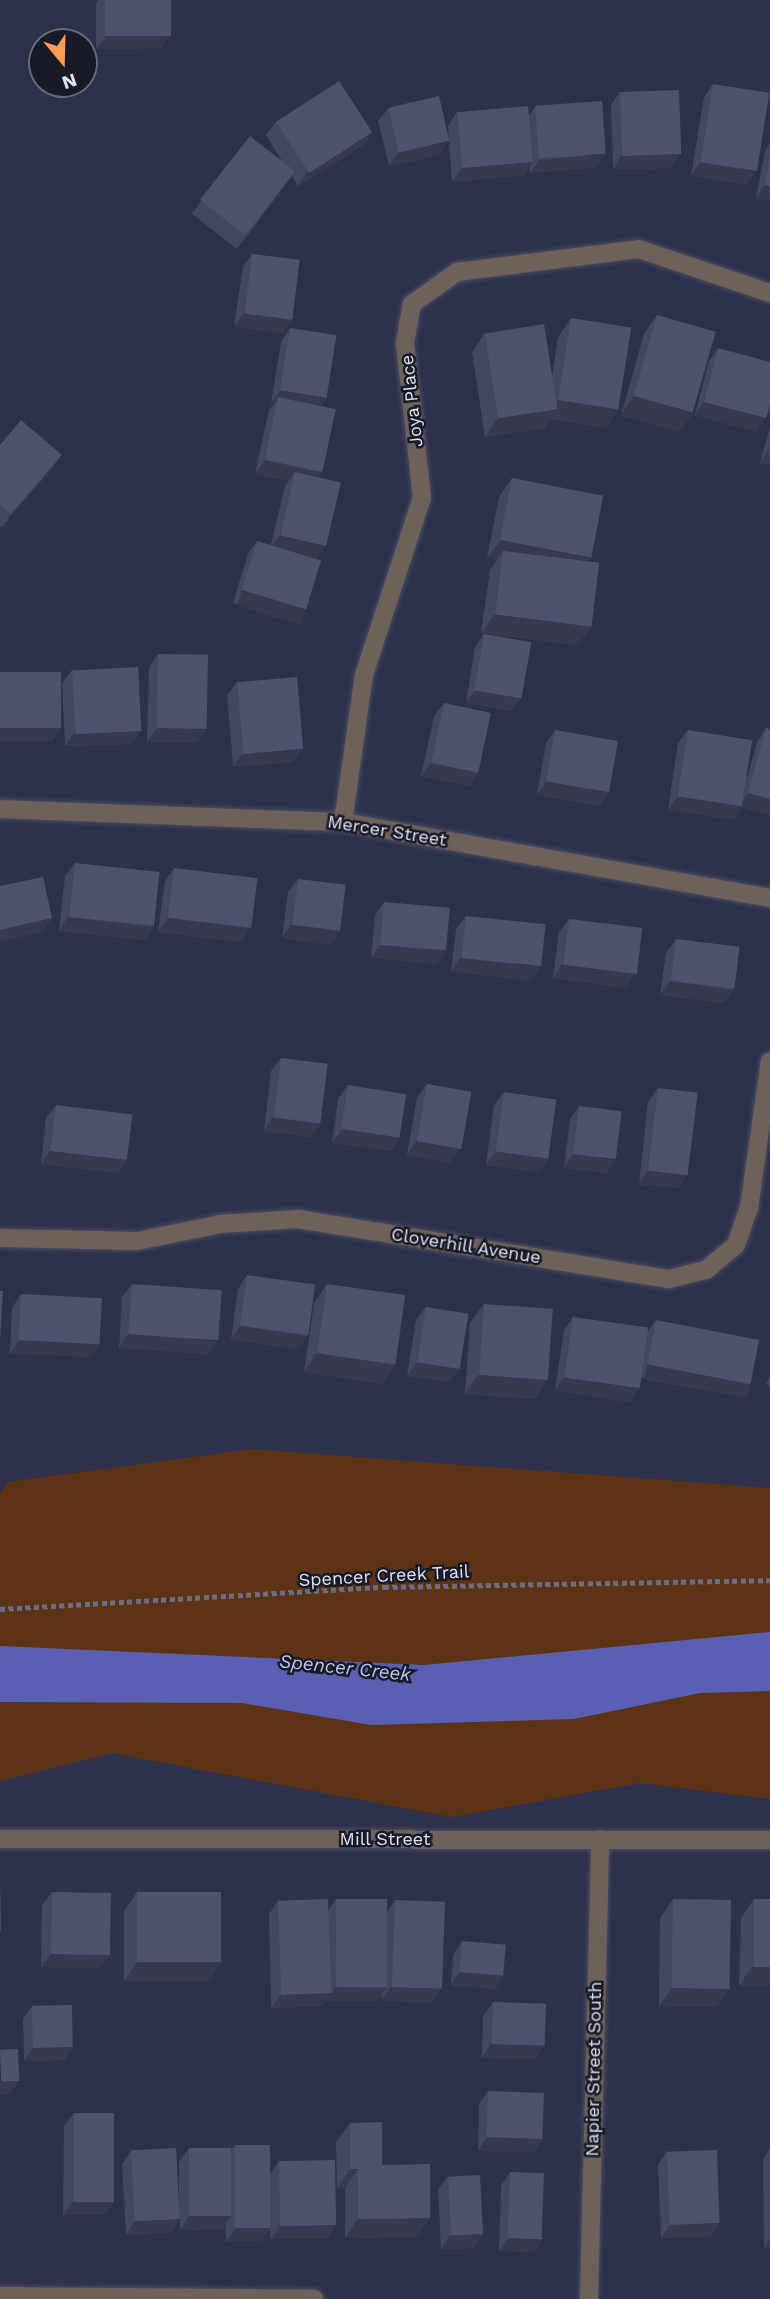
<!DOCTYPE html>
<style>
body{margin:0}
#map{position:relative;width:770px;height:2299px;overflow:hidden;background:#2e314b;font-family:"Work Sans",sans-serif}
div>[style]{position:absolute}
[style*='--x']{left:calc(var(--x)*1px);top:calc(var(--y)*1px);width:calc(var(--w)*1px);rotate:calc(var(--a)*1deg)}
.green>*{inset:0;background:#5d3315}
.water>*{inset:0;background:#5a5fb3}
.path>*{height:4.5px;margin-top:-2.25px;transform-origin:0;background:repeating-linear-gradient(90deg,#6b6e85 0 5px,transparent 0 8.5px)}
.roads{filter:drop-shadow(0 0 2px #4a4d66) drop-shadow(0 0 2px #4a4d66)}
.street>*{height:18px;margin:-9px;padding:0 9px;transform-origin:9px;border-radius:9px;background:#6e6159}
.wall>*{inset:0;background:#43475f}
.shaded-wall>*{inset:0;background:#37394d;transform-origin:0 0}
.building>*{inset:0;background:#4e526e;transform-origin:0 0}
span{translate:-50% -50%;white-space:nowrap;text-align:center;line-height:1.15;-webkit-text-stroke:5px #181a26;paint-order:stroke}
.street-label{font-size:18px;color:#dfe2f3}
.water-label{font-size:19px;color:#bcc3f0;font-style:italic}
.north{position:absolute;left:28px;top:28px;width:70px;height:70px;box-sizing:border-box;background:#181a26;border:2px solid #686a78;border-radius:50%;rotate:161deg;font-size:19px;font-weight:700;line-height:28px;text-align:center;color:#dfe2f3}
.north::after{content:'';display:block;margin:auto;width:24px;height:32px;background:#fe9c57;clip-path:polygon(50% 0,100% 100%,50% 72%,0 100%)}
</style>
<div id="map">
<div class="green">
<i style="clip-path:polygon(252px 1449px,770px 1488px,770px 1799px,639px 1783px,452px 1817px,112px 1753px,0 1781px,0 1493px,8px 1482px)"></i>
</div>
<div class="water">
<i style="clip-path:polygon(770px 1632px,770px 1691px,700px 1693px,574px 1719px,371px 1725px,242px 1703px,0 1702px,0 1646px,424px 1665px)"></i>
</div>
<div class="path">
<i style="--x:0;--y:1609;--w:385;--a:-3.3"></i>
<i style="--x:384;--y:1587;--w:386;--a:-1"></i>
</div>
<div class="roads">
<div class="street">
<i style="--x:0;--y:809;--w:343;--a:2.2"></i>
<i style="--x:343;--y:822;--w:434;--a:10.1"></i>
<i style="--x:343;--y:822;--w:148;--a:-81.9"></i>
<i style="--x:364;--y:675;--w:186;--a:-71.9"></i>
<i style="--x:422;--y:498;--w:156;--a:-96.3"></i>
<i style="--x:405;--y:343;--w:40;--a:-80"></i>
<i style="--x:412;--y:304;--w:55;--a:-35.4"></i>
<i style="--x:457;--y:272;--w:183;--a:-7.2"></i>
<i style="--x:639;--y:249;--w:138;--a:18.6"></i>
<i style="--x:0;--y:1238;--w:137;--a:1.3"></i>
<i style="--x:137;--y:1241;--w:86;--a:-11.4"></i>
<i style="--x:221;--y:1224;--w:77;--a:-3.7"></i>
<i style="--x:298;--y:1219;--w:376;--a:9.2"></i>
<i style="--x:669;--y:1279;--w:38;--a:-14"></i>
<i style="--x:706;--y:1270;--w:39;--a:-40"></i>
<i style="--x:736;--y:1245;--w:39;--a:-71"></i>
<i style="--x:749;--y:1208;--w:148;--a:-81.9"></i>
<i style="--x:0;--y:1839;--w:770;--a:0.07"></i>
<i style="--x:0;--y:2296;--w:314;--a:0.5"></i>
<i style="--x:589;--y:2299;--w:460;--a:-88.6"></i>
</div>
</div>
<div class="wall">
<i style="clip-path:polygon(98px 0,171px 0,161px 48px,96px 49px,96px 4px)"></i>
<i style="clip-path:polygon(713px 84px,746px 185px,691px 176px,704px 97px)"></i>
<i style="clip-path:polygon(620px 92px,671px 168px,613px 169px,611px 105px)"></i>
<i style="clip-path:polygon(535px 107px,597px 167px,530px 173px,529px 167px,524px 175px,452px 182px,448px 126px,457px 112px,529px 115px)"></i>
<i style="clip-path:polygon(388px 108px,439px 155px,389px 166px,378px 121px)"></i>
<i style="clip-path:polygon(276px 122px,372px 132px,362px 146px,298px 186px,292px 176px,237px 249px,192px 214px,201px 201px,282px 161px,266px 135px)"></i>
<i style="clip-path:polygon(770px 144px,770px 201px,756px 198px,765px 151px)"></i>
<i style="clip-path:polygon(252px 254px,292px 320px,282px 333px,234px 326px,243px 267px)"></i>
<i style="clip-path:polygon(657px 315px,680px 432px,621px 415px,644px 334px)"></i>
<i style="clip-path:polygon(571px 318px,606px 428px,550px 419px,544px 428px,485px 437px,472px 352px,485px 333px,552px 377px,558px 337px)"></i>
<i style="clip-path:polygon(290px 328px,327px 396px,321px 406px,317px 559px,306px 609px,297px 622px,233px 603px,248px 554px,257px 541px,271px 545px,285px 486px,289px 481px,255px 474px,269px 410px,274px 404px,271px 403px,281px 342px)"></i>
<i style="clip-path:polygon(718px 348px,757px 432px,695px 415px,709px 361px)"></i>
<i style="clip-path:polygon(770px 427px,770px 466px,760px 463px)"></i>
<i style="clip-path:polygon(0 445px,52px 469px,2px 527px,0 526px)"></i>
<i style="clip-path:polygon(512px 478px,587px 562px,591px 627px,577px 645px,481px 633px,490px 570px,497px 560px,487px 558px,499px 497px)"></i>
<i style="clip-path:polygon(484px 634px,512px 711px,466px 703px,475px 647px)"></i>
<i style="clip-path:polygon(158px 654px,206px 729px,197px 743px,147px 742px,149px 667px)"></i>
<i style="clip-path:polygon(72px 670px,141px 731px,131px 744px,65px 746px,62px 683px)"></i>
<i style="clip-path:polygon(237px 682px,294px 762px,233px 767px,227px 695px)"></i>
<i style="clip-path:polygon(444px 703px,469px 786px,421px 776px,434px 716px)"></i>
<i style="clip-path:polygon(766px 728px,770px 730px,770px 815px,742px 807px,734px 819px,668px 810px,678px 743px,688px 730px,747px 778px,757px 742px)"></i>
<i style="clip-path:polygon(555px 730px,599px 806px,537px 795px,546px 743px)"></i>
<i style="clip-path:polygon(75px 863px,154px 927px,145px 940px,59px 931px,65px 876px)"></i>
<i style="clip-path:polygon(174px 868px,250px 928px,241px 942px,158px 932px,165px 881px)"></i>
<i style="clip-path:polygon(298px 879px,340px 931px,330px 945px,282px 938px,288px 892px)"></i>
<i style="clip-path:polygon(384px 902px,437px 964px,371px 958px,375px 915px)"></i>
<i style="clip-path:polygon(466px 916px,531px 981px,451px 971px,456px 929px)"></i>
<i style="clip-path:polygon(569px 919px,635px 974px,626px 988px,553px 978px,559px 932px)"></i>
<i style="clip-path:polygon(676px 939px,733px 990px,724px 1003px,660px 995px,666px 953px)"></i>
<i style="clip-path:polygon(281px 1058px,320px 1124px,311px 1137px,264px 1131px,271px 1071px)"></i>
<i style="clip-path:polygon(427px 1084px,460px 1149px,451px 1163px,407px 1155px,417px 1097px)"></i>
<i style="clip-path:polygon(348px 1085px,391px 1151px,332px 1143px,338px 1099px)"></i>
<i style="clip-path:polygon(658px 1088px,679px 1188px,639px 1184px,648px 1102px)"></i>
<i style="clip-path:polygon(504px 1092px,539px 1172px,486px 1165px,494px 1105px)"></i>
<i style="clip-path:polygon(56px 1105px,118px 1173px,41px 1164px,46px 1118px)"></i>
<i style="clip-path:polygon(579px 1106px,607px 1173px,564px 1168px,570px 1119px)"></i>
<i style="clip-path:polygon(247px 1275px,308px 1336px,298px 1349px,231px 1340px,238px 1289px)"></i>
<i style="clip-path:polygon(132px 1284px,209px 1354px,119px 1348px,122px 1297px)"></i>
<i style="clip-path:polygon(327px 1284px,395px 1365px,382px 1384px,304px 1372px,314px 1303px)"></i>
<i style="clip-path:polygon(21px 1294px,100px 1344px,91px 1357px,10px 1353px,12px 1308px)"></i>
<i style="clip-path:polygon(484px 1304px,547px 1380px,534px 1399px,465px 1394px,470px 1323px)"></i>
<i style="clip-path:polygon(426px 1307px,450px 1382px,407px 1376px,416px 1320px)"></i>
<i style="clip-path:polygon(573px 1317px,648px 1331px,656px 1320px,750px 1383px,741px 1396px,641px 1377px,639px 1388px,630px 1402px,555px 1390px,564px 1330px)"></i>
<i style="clip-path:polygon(770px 1377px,770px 1386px,766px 1384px)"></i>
<i style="clip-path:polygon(52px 1892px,101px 1968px,41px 1967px,42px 1905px)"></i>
<i style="clip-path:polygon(137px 1892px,222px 1962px,209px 1981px,124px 1981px,124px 1911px)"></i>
<i style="clip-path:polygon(336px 1899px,387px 1912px,395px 1900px,432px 2003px,381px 2000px,382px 1994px,377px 2001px,326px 2001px,326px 1999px,322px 2006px,271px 2008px,269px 1914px,278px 1901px,328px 1911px)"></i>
<i style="clip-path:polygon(673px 1899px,730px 1988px,717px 2007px,659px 2006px,660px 1918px)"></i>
<i style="clip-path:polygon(754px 1899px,770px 1899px,770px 1986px,739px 1986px,741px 1918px)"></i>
<i style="clip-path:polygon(462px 1941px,504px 1975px,495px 1989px,451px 1985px,453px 1955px)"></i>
<i style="clip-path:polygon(493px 2002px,535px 2059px,482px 2057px,483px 2016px)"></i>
<i style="clip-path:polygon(32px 2006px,73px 2047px,64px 2060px,24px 2061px,23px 2019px)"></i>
<i style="clip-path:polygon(488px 2091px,534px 2152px,478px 2151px,479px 2104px)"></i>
<i style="clip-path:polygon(74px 2113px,105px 2215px,63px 2215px,64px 2126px)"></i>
<i style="clip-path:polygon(350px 2123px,382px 2165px,430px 2218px,417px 2237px,345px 2238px,345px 2188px,337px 2188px,336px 2142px)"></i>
<i style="clip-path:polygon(235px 2145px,270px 2174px,279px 2161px,327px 2239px,271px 2239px,270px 2228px,261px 2241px,226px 2241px,226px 2224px,222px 2229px,180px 2230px,180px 2219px,171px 2232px,126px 2235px,122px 2164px,131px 2151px,179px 2208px,179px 2162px,189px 2148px,231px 2150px)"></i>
<i style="clip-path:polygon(770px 2149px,770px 2248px,764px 2248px,763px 2159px)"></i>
<i style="clip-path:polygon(667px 2151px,711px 2236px,661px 2238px,658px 2165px)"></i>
<i style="clip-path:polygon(510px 2172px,543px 2239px,533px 2252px,499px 2251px,501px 2186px)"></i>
<i style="clip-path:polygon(448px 2176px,483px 2234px,473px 2248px,441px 2249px,438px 2189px)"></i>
</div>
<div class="shaded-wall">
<i style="clip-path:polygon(171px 35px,161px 48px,96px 49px,106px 36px)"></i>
<i style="clip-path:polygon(372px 132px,362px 146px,298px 186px,307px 172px)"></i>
<i style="clip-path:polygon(449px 141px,439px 155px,389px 166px,398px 153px)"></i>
<i style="clip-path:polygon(606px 154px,597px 167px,530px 173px,539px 160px)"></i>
<i style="clip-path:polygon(681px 154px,671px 168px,613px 169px,622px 155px)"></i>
<i style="clip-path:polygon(533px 162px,524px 175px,452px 182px,462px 168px)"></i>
<i style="clip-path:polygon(700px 162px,756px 172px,746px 185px,691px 176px)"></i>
<i style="clip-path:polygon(765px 185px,770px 186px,770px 201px,756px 198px)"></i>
<i style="clip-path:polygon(244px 313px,292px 320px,282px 333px,234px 326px)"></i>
<i style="clip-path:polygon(281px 390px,327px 396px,318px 410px,278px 397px,274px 404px,271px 403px)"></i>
<i style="clip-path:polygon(634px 396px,693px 413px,680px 432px,621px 415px)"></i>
<i style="clip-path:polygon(559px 400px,619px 409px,606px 428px,550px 419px,544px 428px,485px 437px,498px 418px,552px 410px)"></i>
<i style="clip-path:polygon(704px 402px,766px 418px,757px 432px,695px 415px)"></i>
<i style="clip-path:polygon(769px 449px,770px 466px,760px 463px)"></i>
<i style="clip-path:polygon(62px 455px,52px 469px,2px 527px,11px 514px)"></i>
<i style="clip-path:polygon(265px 460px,322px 473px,313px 486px,295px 472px,289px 481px,255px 474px)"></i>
<i style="clip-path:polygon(280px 535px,326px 546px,317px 560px,270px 549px)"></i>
<i style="clip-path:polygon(501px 540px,592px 556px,579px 575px,503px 551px,497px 560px,487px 558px)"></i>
<i style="left:242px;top:590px;width:67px;height:16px;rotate:17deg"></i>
<i style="clip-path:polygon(495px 614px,591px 627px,577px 645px,481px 633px)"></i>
<i style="clip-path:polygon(475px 690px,521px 698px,512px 711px,466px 703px)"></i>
<i style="clip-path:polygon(62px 727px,52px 741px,0 741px,0 728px)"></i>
<i style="clip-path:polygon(157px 728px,206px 729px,197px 743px,147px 742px)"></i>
<i style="clip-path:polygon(141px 731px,131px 744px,65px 746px,74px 733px)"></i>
<i style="clip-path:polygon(303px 749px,294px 762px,233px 767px,242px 754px)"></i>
<i style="clip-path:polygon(431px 763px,478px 773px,469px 786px,421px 776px)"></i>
<i style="clip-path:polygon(546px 781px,609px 793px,599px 806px,537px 795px)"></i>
<i style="clip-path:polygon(748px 793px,770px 799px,770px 815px,742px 807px,734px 819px,668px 810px,678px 796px,740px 805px)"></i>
<i style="clip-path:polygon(68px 917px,154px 927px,145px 940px,59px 931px)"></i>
<i style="clip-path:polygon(52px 918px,43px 932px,0 941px,0 930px)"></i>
<i style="clip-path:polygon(168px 918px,250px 928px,241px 942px,158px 932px)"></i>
<i style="clip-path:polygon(291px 924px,340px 931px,330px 945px,282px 938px)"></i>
<i style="clip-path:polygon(380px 945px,447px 951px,437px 964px,371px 958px)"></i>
<i style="clip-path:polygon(460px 958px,540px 967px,531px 981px,451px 971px)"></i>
<i style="clip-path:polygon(562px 964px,635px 974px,626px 988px,553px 978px)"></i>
<i style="clip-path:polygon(670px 981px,733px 990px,724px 1003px,660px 995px)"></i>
<i style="clip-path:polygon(273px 1117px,320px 1124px,311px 1137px,264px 1131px)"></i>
<i style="clip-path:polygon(342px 1129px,400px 1138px,391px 1151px,332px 1143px)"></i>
<i style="clip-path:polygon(416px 1141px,460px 1149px,451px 1163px,407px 1155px)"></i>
<i style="clip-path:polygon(50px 1151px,127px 1160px,118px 1173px,41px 1164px)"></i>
<i style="clip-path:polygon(496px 1151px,549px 1159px,539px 1172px,486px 1165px)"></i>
<i style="clip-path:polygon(573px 1154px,616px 1160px,607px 1173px,564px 1168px)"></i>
<i style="clip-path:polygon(648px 1170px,688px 1174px,679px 1188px,639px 1184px)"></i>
<i style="clip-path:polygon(240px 1326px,308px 1336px,298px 1349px,231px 1340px)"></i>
<i style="clip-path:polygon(128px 1334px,218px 1341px,209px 1354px,119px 1348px)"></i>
<i style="clip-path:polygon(19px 1340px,100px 1344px,91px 1357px,10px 1353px)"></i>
<i style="clip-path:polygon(317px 1353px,395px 1365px,382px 1384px,304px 1372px)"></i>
<i style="clip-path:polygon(417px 1362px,460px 1369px,450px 1382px,407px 1376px)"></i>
<i style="left:647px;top:1364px;width:105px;height:16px;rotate:10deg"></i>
<i style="clip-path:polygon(478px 1375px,547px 1380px,534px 1399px,465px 1394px)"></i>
<i style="clip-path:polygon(564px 1377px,639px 1388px,630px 1402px,555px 1390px)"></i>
<i style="clip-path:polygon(51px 1954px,110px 1955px,101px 1968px,41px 1967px)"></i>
<i style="clip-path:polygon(137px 1962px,222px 1962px,209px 1981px,124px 1981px)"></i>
<i style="clip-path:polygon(752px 1967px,770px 1967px,770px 1986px,739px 1986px)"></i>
<i style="clip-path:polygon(460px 1972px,504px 1975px,495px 1989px,451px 1985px)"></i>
<i style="clip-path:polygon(336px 1987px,386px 1988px,377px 2001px,326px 2001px)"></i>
<i style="clip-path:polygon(391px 1987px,441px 1989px,432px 2003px,381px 2000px)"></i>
<i style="clip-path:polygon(672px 1988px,730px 1988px,717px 2007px,659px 2006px)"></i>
<i style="clip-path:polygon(331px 1993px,322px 2006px,271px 2008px,281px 1994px)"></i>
<i style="clip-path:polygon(491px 2044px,544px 2046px,535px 2059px,482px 2057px)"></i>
<i style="clip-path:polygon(73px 2047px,64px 2060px,24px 2061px,33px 2048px)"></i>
<i style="clip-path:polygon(19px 2081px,9px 2095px,0 2095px,0 2082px)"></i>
<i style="clip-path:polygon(487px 2137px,544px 2139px,534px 2152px,478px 2151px)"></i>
<i style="clip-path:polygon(350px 2169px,358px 2169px,345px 2188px,337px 2188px)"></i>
<i style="clip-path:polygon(73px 2202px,114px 2202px,105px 2215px,63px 2215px)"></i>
<i style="clip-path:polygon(189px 2216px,231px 2216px,222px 2229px,180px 2230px)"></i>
<i style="clip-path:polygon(430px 2218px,417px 2237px,345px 2238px,358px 2219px)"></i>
<i style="clip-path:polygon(180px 2219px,171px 2232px,126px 2235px,135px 2221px)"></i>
<i style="clip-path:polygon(720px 2223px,711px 2236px,661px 2238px,670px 2225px)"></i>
<i style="clip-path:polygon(336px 2225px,327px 2239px,271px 2239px,280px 2226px)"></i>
<i style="clip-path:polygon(236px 2228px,271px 2228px,261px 2241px,226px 2241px)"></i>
<i style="clip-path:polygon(483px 2234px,473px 2248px,441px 2249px,450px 2235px)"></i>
<i style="clip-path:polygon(509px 2238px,543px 2239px,533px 2252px,499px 2251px)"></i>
<i style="clip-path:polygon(770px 2239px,770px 2248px,764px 2248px)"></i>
</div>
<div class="building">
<i style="left:105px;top:0;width:66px;height:36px"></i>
<i style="left:339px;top:81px;width:61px;height:75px;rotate:57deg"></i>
<i style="left:713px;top:84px;width:57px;height:79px;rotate:9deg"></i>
<i style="left:679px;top:90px;width:64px;height:59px;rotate:88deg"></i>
<i style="left:439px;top:96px;width:46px;height:52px;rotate:77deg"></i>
<i style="left:602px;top:101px;width:53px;height:67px;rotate:86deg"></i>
<i style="left:528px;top:106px;width:56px;height:71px;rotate:85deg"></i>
<i style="left:250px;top:136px;width:57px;height:81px;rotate:38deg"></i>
<i style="clip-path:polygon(770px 158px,770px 186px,765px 185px)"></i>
<i style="left:252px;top:254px;width:48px;height:60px;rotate:7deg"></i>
<i style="left:657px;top:315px;width:61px;height:84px;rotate:16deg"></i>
<i style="left:571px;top:318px;width:61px;height:83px;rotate:9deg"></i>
<i style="left:544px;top:324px;width:86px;height:60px;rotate:81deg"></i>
<i style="left:290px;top:328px;width:47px;height:63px;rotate:9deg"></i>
<i style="clip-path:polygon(718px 348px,770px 362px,770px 406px,766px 418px,704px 402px)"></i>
<i style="left:278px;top:397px;width:59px;height:64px;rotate:12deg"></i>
<i style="clip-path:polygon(21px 420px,62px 455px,11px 514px,0 504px,0 445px)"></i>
<i style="left:295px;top:472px;width:47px;height:65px;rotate:13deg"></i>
<i style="left:512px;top:478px;width:93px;height:63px;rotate:11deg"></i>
<i style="left:257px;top:541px;width:67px;height:51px;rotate:17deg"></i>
<i style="left:503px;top:551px;width:97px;height:64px;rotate:7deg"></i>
<i style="left:484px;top:634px;width:48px;height:57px;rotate:10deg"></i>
<i style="left:158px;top:654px;width:50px;height:74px;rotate:1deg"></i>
<i style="left:138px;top:667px;width:64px;height:66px;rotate:87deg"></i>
<i style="left:0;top:672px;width:61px;height:56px"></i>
<i style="left:297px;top:677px;width:72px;height:60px;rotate:85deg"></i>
<i style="left:444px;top:703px;width:48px;height:61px;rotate:12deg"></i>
<i style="clip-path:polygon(766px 728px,770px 730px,770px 799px,748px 793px)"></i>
<i style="left:555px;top:730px;width:64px;height:52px;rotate:10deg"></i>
<i style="left:688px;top:730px;width:65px;height:67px;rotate:9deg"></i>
<i style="left:75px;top:863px;width:85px;height:54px;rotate:6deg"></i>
<i style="left:174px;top:868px;width:84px;height:50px;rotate:7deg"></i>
<i style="clip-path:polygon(43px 877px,52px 918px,0 930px,0 886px)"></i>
<i style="left:298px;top:879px;width:48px;height:46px;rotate:7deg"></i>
<i style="left:384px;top:902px;width:66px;height:43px;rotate:5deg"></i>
<i style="left:466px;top:916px;width:80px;height:42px;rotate:6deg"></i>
<i style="left:569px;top:919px;width:74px;height:46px;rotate:7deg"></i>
<i style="left:676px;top:939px;width:64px;height:42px;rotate:7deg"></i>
<i style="left:281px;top:1058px;width:47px;height:60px;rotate:7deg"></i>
<i style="left:427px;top:1084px;width:45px;height:58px;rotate:10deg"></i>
<i style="left:348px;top:1085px;width:59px;height:44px;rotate:9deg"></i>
<i style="left:658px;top:1088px;width:40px;height:83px;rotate:7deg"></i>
<i style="left:504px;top:1092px;width:53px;height:60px;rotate:8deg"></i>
<i style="left:56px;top:1105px;width:77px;height:46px;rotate:7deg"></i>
<i style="left:579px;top:1106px;width:43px;height:48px;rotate:7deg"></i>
<i style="left:247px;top:1275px;width:69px;height:51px;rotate:8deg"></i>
<i style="left:132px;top:1284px;width:90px;height:50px;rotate:4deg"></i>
<i style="left:327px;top:1284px;width:79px;height:70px;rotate:8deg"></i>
<i style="clip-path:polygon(0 1291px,3px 1291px,0 1340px)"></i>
<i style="left:21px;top:1294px;width:81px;height:46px;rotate:3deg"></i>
<i style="left:484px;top:1304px;width:69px;height:71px;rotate:4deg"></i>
<i style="left:426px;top:1307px;width:43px;height:56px;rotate:9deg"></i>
<i style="left:573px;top:1317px;width:76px;height:61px;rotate:8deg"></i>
<i style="left:656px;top:1320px;width:105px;height:45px;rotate:11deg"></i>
<i style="clip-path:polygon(0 1877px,1px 1931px,0 1931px)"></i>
<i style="left:52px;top:1892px;width:59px;height:62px;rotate:1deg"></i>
<i style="left:137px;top:1892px;width:84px;height:70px"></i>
<i style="left:328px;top:1899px;width:94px;height:50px;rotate:88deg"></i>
<i style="left:336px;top:1899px;width:51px;height:88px"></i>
<i style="left:673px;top:1899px;width:58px;height:89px;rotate:1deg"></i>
<i style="left:754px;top:1899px;width:16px;height:68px"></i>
<i style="left:395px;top:1900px;width:50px;height:87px;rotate:2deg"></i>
<i style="left:462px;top:1941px;width:44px;height:31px;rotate:5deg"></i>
<i style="left:493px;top:2002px;width:53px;height:42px;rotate:2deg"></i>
<i style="left:72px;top:2005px;width:42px;height:40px;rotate:89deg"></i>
<i style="left:18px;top:2049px;width:32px;height:18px;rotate:88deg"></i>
<i style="left:488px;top:2091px;width:56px;height:46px;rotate:2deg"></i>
<i style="left:74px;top:2113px;width:40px;height:89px"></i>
<i style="clip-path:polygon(382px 2122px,382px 2165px,430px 2164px,430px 2218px,358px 2219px,358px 2169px,350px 2169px,350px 2123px)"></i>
<i style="left:235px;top:2145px;width:35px;height:83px"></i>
<i style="left:176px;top:2148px;width:71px;height:45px;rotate:87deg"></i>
<i style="left:189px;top:2148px;width:42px;height:68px"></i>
<i style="left:717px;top:2150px;width:73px;height:50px;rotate:88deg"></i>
<i style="left:335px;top:2160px;width:65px;height:56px;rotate:89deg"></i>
<i style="left:510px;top:2172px;width:34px;height:66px;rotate:2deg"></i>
<i style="left:480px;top:2175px;width:59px;height:32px;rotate:87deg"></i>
</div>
<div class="street-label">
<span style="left:412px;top:401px;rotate:-96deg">Joya Place</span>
<span style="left:387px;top:831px;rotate:9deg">Mercer Street</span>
<span style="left:466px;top:1246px;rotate:9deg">Cloverhill Avenue</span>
<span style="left:384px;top:1576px;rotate:-3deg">Spencer Creek Trail</span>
<span style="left:385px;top:1839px">Mill Street</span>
<span style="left:594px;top:2069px;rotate:-89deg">Napier Street South</span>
</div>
<div class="water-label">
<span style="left:345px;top:1668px;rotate:6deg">Spencer Creek</span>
</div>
<div class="north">N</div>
</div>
